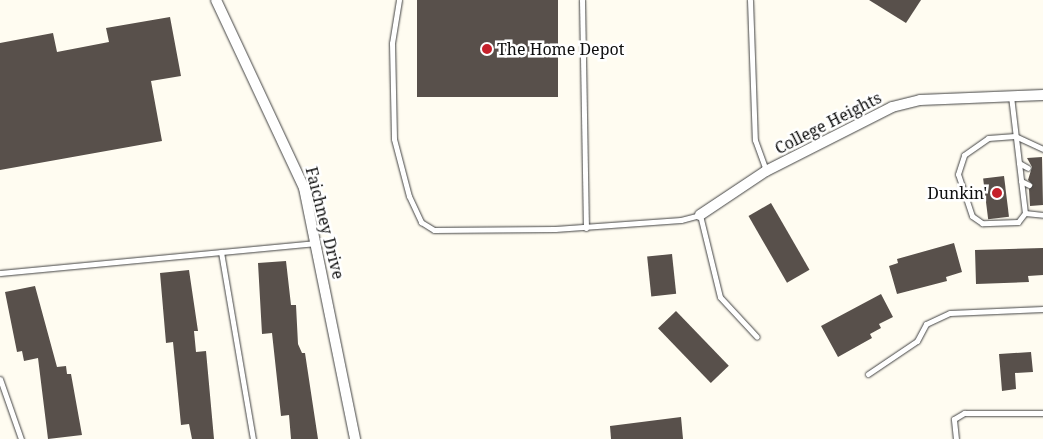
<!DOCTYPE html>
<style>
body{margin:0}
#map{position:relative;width:1043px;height:439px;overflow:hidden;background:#fffcf1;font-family:"Noto Serif",serif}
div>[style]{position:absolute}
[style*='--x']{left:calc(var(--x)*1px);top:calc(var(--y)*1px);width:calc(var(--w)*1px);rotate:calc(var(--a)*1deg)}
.building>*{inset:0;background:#58504b;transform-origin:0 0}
.roads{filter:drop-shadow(0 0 1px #424242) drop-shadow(0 0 1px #424242)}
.lane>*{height:5px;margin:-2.5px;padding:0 2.5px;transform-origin:2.5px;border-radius:2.5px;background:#fff}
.street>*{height:10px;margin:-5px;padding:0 5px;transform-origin:5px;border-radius:5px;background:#fff}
.dots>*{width:14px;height:14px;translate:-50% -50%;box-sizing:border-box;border:2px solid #fff;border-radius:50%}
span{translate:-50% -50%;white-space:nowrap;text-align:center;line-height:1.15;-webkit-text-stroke:5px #fff;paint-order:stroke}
.poi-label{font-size:16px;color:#0f0f0f}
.left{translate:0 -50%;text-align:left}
.right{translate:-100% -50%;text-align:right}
.street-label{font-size:16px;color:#0f0f0f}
</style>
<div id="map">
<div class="building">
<i style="left:417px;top:0;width:141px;height:97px"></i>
<i style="clip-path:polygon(869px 0,921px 0,906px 23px)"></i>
<i style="clip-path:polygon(170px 17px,181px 76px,151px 81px,162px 141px,0 170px,0 43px,53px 33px,57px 52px,109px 42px,106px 28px)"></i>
<i style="clip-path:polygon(1042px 157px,1043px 205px,1030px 206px,1029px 189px,1033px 185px,1028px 180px,1032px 167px,1027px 158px)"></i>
<i style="left:1004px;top:176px;width:41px;height:21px;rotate:83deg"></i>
<i style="left:771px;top:203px;width:77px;height:26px;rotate:60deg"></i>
<i style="clip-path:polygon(954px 243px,962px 272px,946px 277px,947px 281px,897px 294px,889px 266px,898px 263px,897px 259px)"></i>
<i style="clip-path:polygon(1043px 248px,1043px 275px,1028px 276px,1029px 282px,976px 284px,975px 250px)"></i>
<i style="left:672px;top:254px;width:40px;height:25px;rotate:84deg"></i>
<i style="clip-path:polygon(286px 261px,291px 305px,296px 305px,298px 344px,302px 353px,305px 353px,318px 439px,291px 439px,289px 415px,281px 416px,272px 333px,262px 334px,258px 263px)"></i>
<i style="clip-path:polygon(189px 270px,198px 331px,194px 331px,196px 352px,206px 351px,214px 439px,192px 439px,189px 424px,181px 425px,173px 342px,166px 343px,160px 273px)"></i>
<i style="clip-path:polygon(35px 286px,57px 367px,66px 366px,67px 374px,71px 374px,82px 435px,48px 439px,38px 358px,24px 361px,22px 351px,17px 352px,5px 292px)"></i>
<i style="clip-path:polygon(881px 294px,893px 317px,879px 324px,881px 328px,870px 334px,872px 338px,838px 357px,821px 326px)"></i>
<i style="left:676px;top:311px;width:76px;height:25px;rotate:46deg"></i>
<i style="clip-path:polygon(1031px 352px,1033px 372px,1015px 373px,1016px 389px,1002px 391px,999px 354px)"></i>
<i style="clip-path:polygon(681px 417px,683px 439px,611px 439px,610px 426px)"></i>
</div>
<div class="roads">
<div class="lane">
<i style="--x:399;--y:0;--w:44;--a:99.2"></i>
<i style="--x:392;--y:43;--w:96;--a:88.8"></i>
<i style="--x:394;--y:139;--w:59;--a:75.3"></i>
<i style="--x:409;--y:196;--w:29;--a:65"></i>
<i style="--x:421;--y:222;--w:15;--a:32"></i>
<i style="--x:434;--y:230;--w:121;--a:-0.5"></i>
<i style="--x:555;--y:229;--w:126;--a:-4.1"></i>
<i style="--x:681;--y:220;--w:20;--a:-15"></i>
<i style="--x:700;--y:215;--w:84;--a:76.3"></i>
<i style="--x:720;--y:297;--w:54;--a:47.2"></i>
<i style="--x:582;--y:0;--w:228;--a:89"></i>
<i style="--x:750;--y:0;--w:140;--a:88"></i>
<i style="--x:755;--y:140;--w:33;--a:70"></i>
<i style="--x:1011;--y:96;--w:118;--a:83.2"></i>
<i style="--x:1025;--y:213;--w:18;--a:6"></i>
<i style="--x:1019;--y:163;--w:10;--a:29"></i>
<i style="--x:1021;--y:181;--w:9;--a:27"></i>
<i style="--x:1025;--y:213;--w:11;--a:128"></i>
<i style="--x:1018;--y:222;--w:36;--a:178"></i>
<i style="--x:982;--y:223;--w:12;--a:-145"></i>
<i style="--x:972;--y:216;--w:44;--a:-108.4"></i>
<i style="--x:958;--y:174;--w:20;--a:-72"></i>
<i style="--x:964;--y:155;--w:29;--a:-35"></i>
<i style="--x:988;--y:138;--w:27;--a:-4"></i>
<i style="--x:1015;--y:136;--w:31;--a:25"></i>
<i style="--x:221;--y:252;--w:190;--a:80.3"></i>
<i style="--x:0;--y:273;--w:318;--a:-5.4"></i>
<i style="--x:868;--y:374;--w:59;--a:-34"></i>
<i style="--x:917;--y:341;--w:19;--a:-62"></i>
<i style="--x:926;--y:324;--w:26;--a:-25"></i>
<i style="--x:950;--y:313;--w:93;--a:-2.5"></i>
<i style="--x:0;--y:379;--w:64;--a:70.7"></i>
<i style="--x:956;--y:439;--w:20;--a:-96"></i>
<i style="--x:954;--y:419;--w:12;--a:-31"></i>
<i style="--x:964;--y:413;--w:79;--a:0"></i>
</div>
<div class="street">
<i style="--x:216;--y:0;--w:208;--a:64.9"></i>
<i style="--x:304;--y:188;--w:256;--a:78.5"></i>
<i style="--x:700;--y:215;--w:79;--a:-33.7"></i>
<i style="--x:766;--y:171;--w:141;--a:-26.9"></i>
<i style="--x:892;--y:107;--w:29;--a:-14"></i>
<i style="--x:920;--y:100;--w:123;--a:-2.3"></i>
</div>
</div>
<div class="dots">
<i style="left:487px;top:49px;background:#c5212b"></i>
<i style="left:997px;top:193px;background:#c5212b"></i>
</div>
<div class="poi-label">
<span class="left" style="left:497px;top:49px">The Home Depot</span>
<span class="right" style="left:987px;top:193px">Dunkin'</span>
</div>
<div class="street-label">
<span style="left:828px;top:123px;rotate:-27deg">College Heights</span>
<span style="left:325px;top:223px;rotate:76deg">Faichney Drive</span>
</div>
</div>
